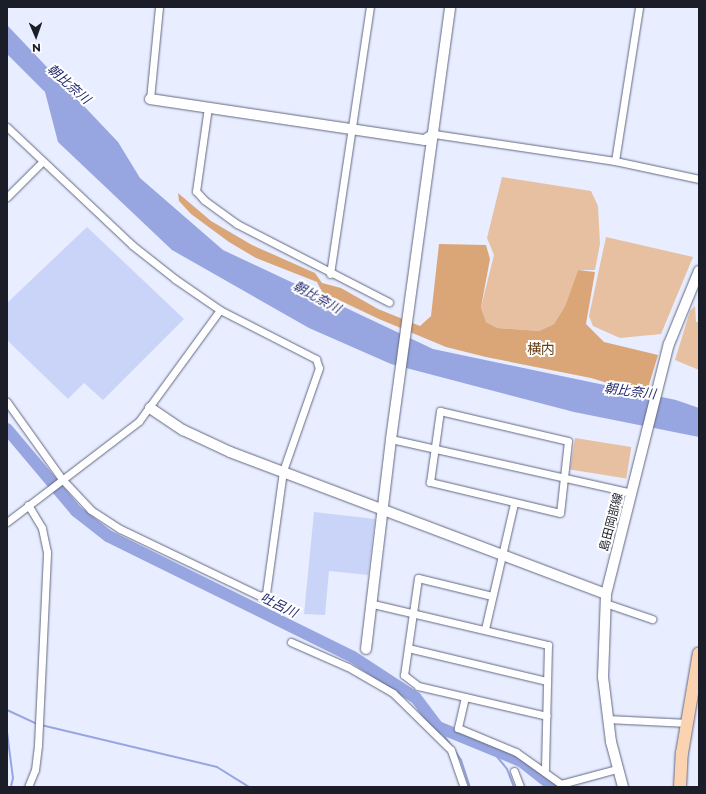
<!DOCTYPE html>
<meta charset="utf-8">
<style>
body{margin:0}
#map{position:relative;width:706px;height:794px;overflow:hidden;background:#e8edff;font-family:Montserrat,"Noto Sans JP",sans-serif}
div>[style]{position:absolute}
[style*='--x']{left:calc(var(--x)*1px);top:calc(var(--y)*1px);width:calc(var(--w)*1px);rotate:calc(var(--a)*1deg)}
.green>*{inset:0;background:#e6c0a1;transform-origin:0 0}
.forest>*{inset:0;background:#daa577}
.water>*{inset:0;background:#97a6e1}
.stream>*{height:2px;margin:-1px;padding:0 1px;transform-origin:1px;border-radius:1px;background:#97a6e1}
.river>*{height:12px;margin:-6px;padding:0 6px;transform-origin:6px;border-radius:6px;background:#97a6e1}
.building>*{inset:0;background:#cad4f9}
.roads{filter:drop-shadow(0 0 1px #626881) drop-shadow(0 0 1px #626881)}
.street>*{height:7px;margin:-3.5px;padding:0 3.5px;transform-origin:3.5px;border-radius:3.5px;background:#fff}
.secondary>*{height:10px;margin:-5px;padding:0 5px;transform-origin:5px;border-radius:5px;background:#fff}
.primary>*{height:12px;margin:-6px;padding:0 6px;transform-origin:6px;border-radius:6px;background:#fcd3b0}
span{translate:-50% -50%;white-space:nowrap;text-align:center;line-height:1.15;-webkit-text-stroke:4px #fff;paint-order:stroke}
.street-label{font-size:12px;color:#1b1e28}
.water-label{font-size:13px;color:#22286d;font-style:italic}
.quarter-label{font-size:14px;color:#683e14}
.frame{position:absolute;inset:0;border:8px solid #1b1e28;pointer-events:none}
.north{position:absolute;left:16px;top:16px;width:40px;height:40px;-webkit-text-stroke:3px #fff;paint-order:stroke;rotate:178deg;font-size:11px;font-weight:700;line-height:16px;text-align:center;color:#1b1e28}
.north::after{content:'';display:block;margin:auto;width:14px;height:18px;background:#1b1e28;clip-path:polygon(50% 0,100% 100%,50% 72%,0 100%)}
</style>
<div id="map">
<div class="green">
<i style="clip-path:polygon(502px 177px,591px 191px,598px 206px,600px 244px,595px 270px,578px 270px,565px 306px,554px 324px,539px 331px,497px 328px,486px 322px,481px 307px,494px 255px,487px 238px)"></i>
<i style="clip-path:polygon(606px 237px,693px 257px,661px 334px,620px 338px,593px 326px,589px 316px)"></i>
<i style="clip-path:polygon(695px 306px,696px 322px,699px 322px,699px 370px,675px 360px,690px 311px)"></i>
<i style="left:575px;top:438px;width:57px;height:32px;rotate:9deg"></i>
</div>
<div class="forest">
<i style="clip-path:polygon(178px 193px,211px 221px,252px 245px,315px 273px,322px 283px,341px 288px,378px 309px,420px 326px,431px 316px,439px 244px,486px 245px,490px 259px,481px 307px,486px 322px,497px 328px,539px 331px,554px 324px,565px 306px,578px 270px,595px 272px,586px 324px,604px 342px,658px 355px,648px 388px,641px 393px,591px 378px,486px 357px,446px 347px,379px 319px,322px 292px,317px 282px,256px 258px,229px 242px,191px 214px,179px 201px)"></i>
</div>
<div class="water">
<i style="clip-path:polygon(7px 25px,118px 142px,140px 178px,223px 250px,433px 349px,676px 400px,699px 408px,699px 437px,574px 412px,391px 364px,309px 328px,172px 250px,58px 142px,45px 92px,7px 54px)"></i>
</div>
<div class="stream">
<i style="--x:7;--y:710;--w:33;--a:25"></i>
<i style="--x:41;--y:725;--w:181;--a:13.4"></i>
<i style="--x:217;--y:767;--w:38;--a:32"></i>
<i style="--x:438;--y:727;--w:40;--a:55.1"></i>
<i style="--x:461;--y:760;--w:28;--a:72"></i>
<i style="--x:7;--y:732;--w:46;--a:82.6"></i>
<i style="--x:13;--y:778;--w:9;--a:103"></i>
<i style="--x:490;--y:748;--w:27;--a:51"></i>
<i style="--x:507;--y:769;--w:19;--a:69"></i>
</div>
<div class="river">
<i style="--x:7;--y:429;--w:107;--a:49.9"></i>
<i style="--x:76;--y:511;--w:41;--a:38"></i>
<i style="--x:108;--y:536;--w:273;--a:26.3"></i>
<i style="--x:353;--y:657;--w:75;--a:33.1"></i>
<i style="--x:416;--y:698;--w:36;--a:53"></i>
<i style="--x:438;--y:727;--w:90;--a:22.3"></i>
<i style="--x:521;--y:761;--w:42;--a:38.2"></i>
</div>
<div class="building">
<i style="clip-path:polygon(87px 227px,184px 319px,103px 400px,84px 383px,68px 399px,7px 340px,7px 303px)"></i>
<i style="clip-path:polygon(314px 512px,375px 519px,368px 575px,329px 571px,325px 615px,304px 614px)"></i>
</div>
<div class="roads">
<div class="street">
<i style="--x:150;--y:99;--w:92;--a:-84.4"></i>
<i style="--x:208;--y:107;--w:85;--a:98.1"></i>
<i style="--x:196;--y:191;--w:12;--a:48"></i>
<i style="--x:204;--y:200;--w:41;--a:36"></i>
<i style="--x:237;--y:224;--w:171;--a:27.2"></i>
<i style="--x:7;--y:127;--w:172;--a:43.3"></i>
<i style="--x:132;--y:245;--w:55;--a:38.3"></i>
<i style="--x:175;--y:279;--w:55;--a:34.6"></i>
<i style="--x:220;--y:310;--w:108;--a:27"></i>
<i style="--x:316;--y:359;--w:9;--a:72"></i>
<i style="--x:319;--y:368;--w:109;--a:109.3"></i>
<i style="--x:283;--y:471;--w:124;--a:97.9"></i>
<i style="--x:266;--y:594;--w:6;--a:162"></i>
<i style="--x:260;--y:596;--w:155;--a:-154.4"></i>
<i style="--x:120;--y:529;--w:35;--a:-147"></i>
<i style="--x:91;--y:510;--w:42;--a:-133.1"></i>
<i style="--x:62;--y:479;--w:95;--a:-125.5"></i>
<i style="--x:434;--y:134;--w:183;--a:8.5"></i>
<i style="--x:615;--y:161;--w:86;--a:12.1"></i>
<i style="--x:615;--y:161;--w:156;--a:-81.1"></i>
<i style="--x:7;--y:197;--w:49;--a:-45"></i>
<i style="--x:330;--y:274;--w:270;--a:-81.5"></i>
<i style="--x:440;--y:411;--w:131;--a:13.2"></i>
<i style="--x:568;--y:441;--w:72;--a:96.3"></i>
<i style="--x:560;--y:513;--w:134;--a:-166.6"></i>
<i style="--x:430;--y:482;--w:72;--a:-82"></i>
<i style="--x:391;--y:439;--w:247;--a:12.6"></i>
<i style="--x:7;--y:522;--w:166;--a:-37.4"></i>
<i style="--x:139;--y:421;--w:137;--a:-53.9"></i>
<i style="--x:492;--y:596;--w:76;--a:-166.3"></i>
<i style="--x:418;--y:578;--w:98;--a:98.2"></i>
<i style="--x:404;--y:675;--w:18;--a:38"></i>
<i style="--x:418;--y:686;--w:132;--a:13.1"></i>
<i style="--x:605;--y:603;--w:50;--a:18.8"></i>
<i style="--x:373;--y:604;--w:180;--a:13.2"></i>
<i style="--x:548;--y:645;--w:126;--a:91.4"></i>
<i style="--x:485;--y:629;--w:129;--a:-77"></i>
<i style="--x:291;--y:642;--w:62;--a:23.7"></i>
<i style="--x:348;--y:667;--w:52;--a:30"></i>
<i style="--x:393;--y:693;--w:81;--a:44.5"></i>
<i style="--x:451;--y:750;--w:39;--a:71"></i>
<i style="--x:408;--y:648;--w:143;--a:13.4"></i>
<i style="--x:465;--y:697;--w:32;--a:103"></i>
<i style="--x:458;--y:728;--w:63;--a:22.5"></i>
<i style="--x:516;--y:752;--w:55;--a:35.4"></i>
<i style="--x:561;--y:784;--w:58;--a:-15"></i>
<i style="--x:607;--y:719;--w:81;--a:2.8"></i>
<i style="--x:514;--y:771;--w:17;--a:69"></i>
<i style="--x:28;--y:787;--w:18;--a:-68"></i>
<i style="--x:35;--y:770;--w:25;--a:-83"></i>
<i style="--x:38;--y:745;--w:193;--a:-87.3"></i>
<i style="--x:47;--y:552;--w:25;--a:-102"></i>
<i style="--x:42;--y:528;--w:27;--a:-121"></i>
</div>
<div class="secondary">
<i style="--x:150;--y:99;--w:278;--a:8.5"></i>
<i style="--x:425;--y:140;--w:11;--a:-34"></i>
<i style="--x:150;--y:408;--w:40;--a:34"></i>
<i style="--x:183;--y:430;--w:52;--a:25.1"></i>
<i style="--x:230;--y:452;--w:402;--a:20.7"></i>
<i style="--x:366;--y:649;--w:211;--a:-83.2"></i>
<i style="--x:391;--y:439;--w:436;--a:-82.2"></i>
<i style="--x:623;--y:787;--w:47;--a:-104.9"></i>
<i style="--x:611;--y:742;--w:65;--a:-97"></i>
<i style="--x:603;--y:677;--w:83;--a:-87.9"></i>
<i style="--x:606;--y:594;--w:258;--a:-75.9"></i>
<i style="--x:669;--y:344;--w:79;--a:-67.7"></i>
</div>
<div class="primary">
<i style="--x:680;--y:787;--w:34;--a:-87"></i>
<i style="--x:682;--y:753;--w:101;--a:-80.4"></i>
</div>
</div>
<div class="street-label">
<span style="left:611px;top:522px;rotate:-75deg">島田岡部線</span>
</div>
<div class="water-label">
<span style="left:69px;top:84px;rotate:41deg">朝比奈川</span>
<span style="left:317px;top:297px;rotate:29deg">朝比奈川</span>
<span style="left:630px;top:391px;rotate:7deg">朝比奈川</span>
<span style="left:279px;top:605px;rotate:26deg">吐呂川</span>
</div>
<div class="quarter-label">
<span style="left:541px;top:349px">横内</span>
</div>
<div class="frame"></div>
<div class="north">N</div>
</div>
